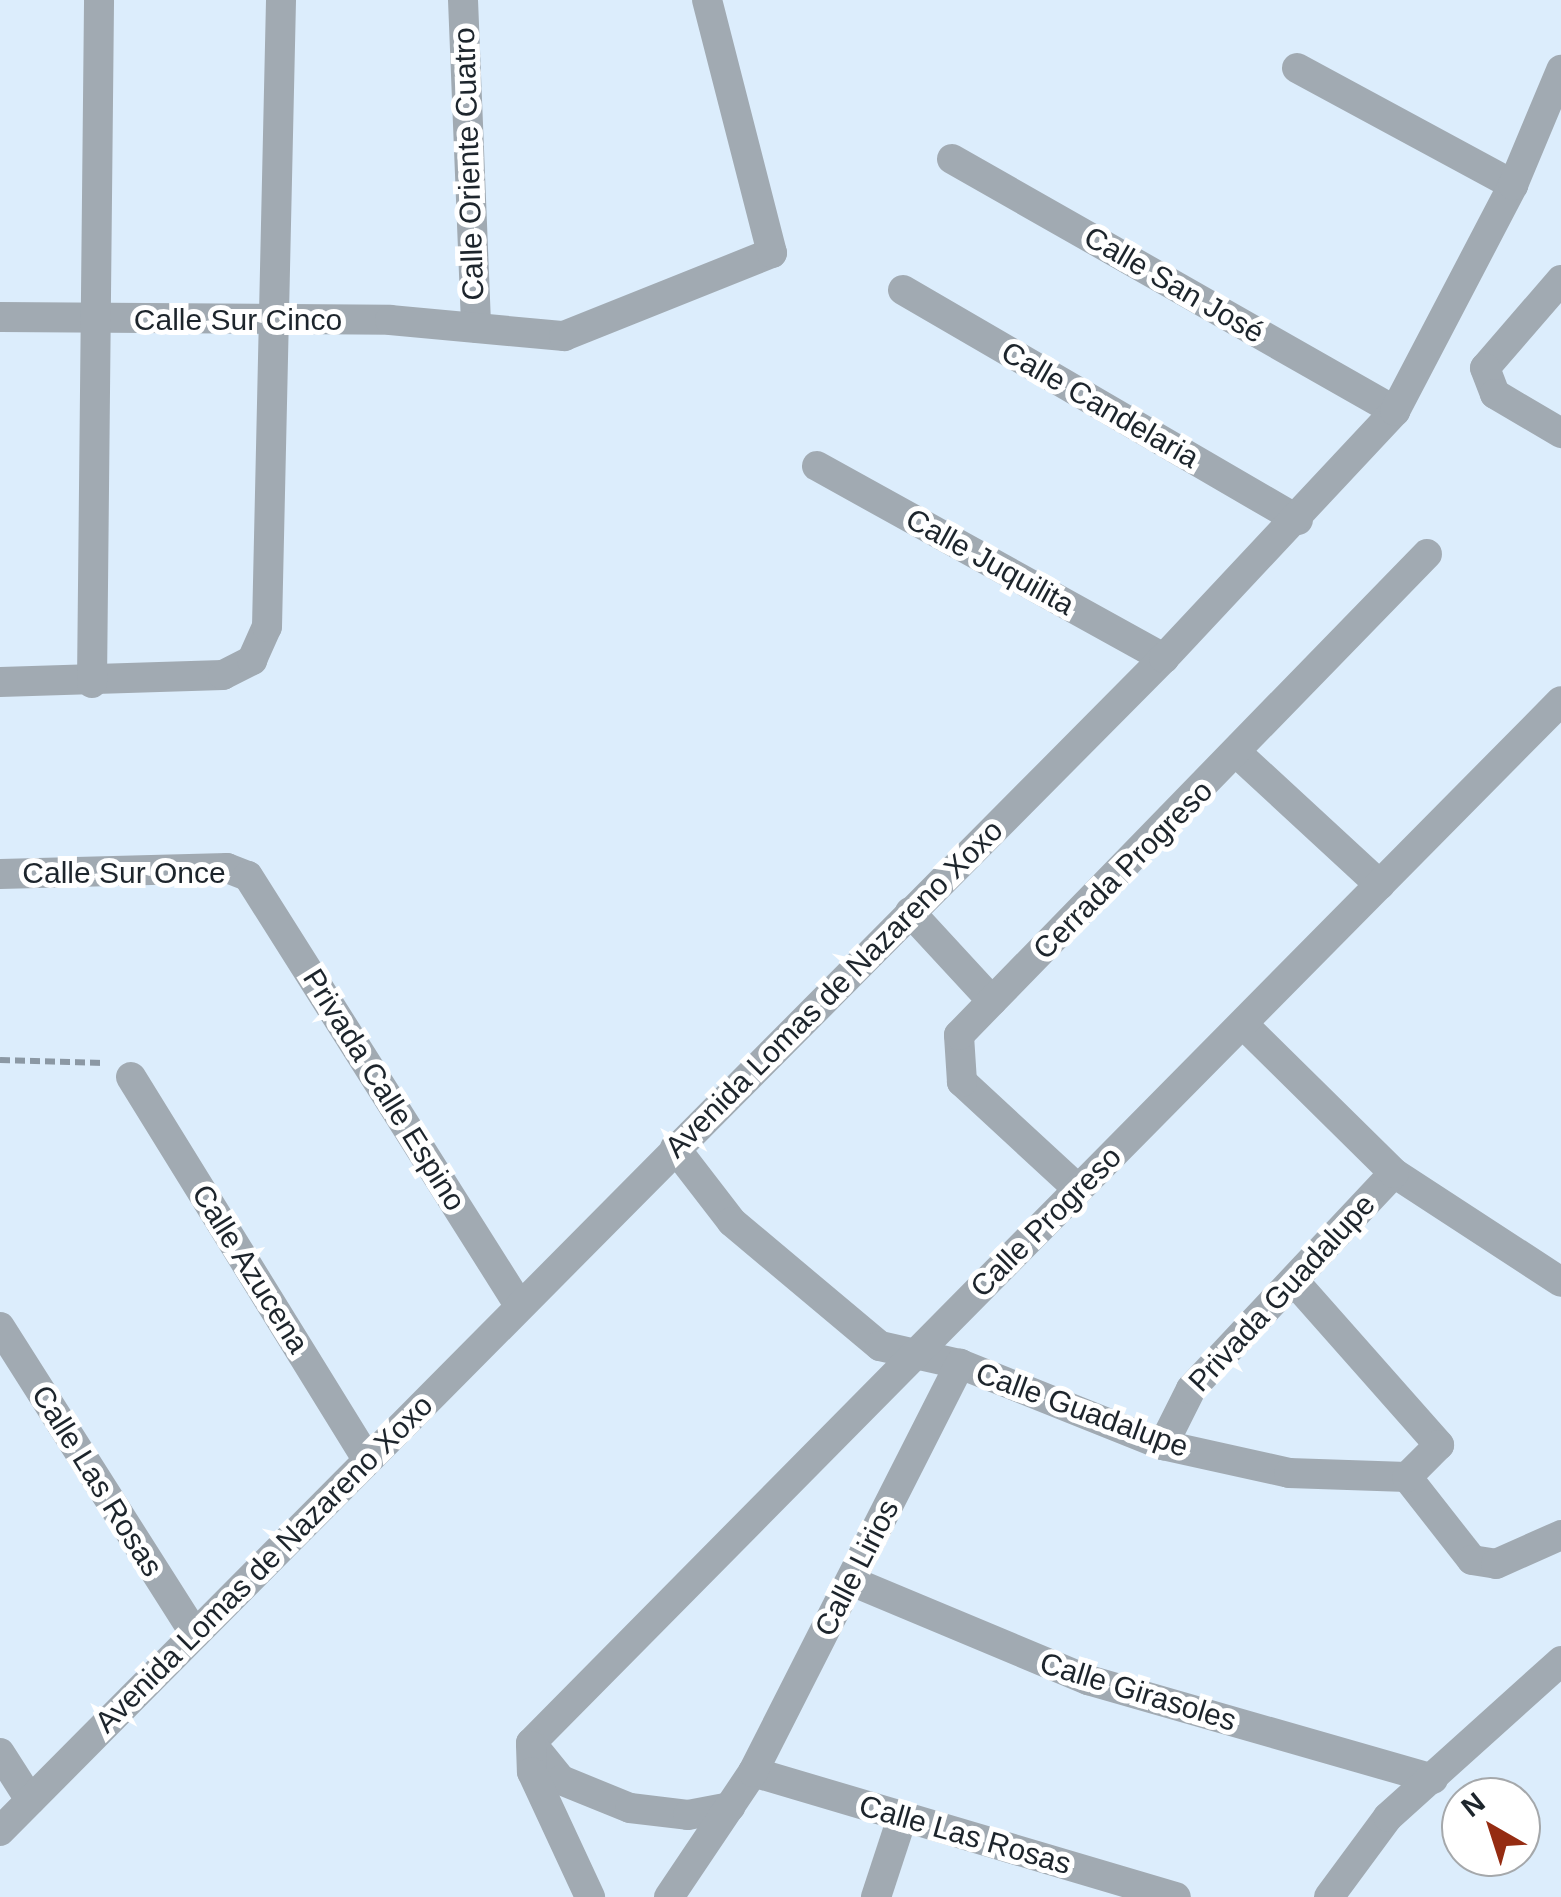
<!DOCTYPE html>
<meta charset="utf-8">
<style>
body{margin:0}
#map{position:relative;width:1561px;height:1897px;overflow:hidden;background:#dcedfc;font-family:Arial,sans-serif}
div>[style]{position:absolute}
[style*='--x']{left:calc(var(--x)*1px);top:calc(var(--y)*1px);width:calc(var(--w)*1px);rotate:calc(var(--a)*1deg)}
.path>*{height:6px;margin-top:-3px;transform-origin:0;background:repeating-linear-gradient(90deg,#8b98a4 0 10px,transparent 0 15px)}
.street>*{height:30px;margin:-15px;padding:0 15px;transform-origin:15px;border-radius:15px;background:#a1aab2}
span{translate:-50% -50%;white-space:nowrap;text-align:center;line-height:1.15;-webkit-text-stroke:10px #fff;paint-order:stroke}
.street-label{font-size:30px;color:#1d252c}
.north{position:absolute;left:1441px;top:1777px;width:100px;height:100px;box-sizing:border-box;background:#fff;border:2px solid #a5a8ab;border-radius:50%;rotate:321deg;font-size:28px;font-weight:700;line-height:40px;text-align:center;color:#1d252c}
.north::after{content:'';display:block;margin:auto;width:35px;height:45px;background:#952c12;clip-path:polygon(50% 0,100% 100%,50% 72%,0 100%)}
</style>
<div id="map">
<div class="path">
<i style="--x:0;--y:1060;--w:104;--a:1.7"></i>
</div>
<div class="street">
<i style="--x:463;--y:0;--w:328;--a:87.7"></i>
<i style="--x:1297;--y:68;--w:246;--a:28.4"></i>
<i style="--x:952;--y:159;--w:510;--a:29.63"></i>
<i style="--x:1561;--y:280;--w:116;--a:130.8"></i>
<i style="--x:1485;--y:368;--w:28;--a:69"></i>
<i style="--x:1495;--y:394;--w:77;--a:30.6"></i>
<i style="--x:903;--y:290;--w:457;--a:30.2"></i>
<i style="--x:0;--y:317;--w:390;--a:0.4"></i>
<i style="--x:390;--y:320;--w:175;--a:5.3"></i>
<i style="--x:564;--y:336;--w:224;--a:-21.8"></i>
<i style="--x:772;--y:253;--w:261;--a:-104.4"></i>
<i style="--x:817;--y:466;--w:397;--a:29"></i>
<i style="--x:0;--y:682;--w:223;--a:-1.8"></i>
<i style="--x:223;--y:675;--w:33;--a:-27"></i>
<i style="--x:252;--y:660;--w:36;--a:-66"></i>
<i style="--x:267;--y:627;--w:627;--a:-88.72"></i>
<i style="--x:92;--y:683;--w:683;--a:-89.41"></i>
<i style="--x:1238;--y:754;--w:193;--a:42.7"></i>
<i style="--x:0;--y:874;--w:227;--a:-1.5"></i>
<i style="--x:227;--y:868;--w:22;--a:21"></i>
<i style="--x:248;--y:876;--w:507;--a:57.72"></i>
<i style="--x:910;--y:912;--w:121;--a:47.3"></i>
<i style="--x:131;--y:1077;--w:450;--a:58.3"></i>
<i style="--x:675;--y:1148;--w:93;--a:52.4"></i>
<i style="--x:732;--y:1222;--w:193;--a:40"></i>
<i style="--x:880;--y:1346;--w:82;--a:12.7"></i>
<i style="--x:960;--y:1364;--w:219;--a:21.8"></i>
<i style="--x:1163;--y:1445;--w:129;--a:12.5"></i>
<i style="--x:1289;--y:1473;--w:118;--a:1.9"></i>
<i style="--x:1407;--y:1477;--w:105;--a:51.9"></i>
<i style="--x:1472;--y:1560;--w:24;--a:9"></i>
<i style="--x:1496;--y:1564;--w:71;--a:-24"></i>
<i style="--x:1394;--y:1173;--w:199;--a:33.1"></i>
<i style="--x:1078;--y:1189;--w:158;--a:-137.3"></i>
<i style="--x:962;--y:1082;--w:47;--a:-93.7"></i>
<i style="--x:959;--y:1035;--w:671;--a:-45.78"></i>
<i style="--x:1294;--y:1281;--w:219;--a:48.5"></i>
<i style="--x:1439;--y:1445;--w:45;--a:135"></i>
<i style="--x:0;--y:1327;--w:364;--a:57.6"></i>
<i style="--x:1163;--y:1445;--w:63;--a:-63.4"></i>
<i style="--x:1191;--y:1389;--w:296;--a:-46.8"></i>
<i style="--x:1394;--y:1173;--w:212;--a:-135.4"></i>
<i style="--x:851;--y:1581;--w:257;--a:22.7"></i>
<i style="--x:1088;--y:1680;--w:359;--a:16"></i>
<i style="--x:531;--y:1743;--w:1465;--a:-45.33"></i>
<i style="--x:531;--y:1743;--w:48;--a:51"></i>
<i style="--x:561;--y:1780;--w:74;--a:22.1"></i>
<i style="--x:630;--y:1808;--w:58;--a:6.9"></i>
<i style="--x:688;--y:1815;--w:43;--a:-10.8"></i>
<i style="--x:531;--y:1746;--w:26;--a:88"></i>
<i style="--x:532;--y:1772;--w:138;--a:65.1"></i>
<i style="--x:0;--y:1753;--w:56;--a:57.4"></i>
<i style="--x:753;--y:1772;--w:441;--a:16.5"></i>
<i style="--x:0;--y:1831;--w:1653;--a:-45.22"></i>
<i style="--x:1164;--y:658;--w:338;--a:-46.9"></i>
<i style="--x:1395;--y:411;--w:255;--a:-62.4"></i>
<i style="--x:1513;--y:185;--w:125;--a:-67.3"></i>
<i style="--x:669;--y:1897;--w:151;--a:-56.1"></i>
<i style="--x:753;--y:1772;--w:458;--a:-63.1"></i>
<i style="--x:876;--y:1897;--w:83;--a:-71.8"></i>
<i style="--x:1329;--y:1897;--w:99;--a:-53.6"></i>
<i style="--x:1388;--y:1817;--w:233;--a:-42"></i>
</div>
<div class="street-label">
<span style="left:469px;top:164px;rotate:-92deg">Calle Oriente Cuatro</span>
<span style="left:1174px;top:285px;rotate:30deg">Calle San José</span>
<span style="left:238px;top:320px">Calle Sur Cinco</span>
<span style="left:1100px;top:405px;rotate:30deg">Calle Candelaria</span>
<span style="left:990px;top:562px;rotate:29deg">Calle Juquilita</span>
<span style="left:1123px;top:870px;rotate:-45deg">Cerrada Progreso</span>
<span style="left:124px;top:873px">Calle Sur Once</span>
<span style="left:834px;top:989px;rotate:-45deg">Avenida Lomas de Nazareno Xoxo</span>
<span style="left:384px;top:1090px;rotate:58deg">Privada Calle Espino</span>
<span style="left:1046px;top:1222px;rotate:-45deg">Calle Progreso</span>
<span style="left:250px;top:1269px;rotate:58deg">Calle Azucena</span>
<span style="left:1282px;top:1293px;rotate:-47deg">Privada Guadalupe</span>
<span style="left:1082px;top:1410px;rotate:20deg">Calle Guadalupe</span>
<span style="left:97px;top:1481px;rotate:58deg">Calle Las Rosas</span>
<span style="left:264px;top:1564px;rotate:-45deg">Avenida Lomas de Nazareno Xoxo</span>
<span style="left:857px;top:1568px;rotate:-63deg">Calle Lirios</span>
<span style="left:1138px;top:1692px;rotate:17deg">Calle Girasoles</span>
<span style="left:965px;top:1835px;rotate:16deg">Calle Las Rosas</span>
</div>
<div class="north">N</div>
</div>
